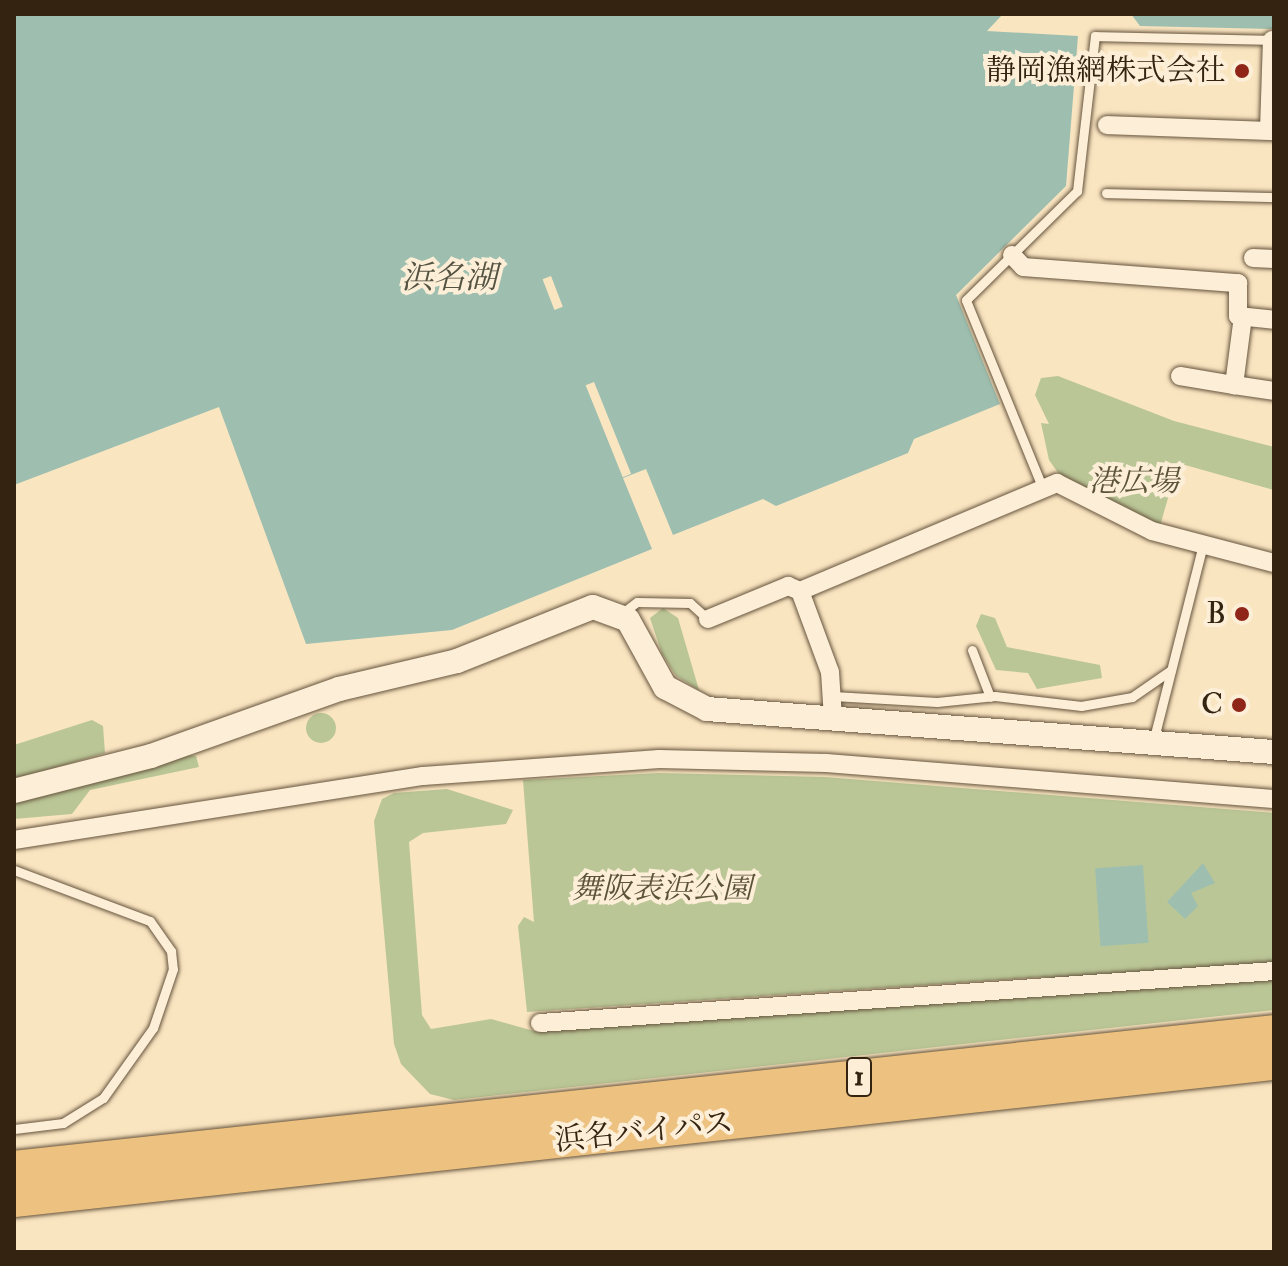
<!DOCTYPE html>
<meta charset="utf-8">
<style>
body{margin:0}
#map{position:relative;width:1288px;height:1266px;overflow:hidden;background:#fae5c1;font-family:"IM FELL Double Pica","Noto Serif JP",serif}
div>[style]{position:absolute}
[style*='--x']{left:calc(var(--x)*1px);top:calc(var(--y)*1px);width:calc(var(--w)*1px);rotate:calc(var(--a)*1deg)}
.green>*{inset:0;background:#bac696}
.round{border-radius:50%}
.water>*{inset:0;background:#9ebfb0;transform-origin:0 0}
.pier>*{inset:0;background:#fae5c1;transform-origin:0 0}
.roads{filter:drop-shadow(0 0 2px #66543d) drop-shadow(0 0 2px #66543d)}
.service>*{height:9px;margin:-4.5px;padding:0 4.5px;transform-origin:4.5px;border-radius:4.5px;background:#fceed7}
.minor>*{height:18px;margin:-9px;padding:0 9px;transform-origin:9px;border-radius:9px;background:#fceed7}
.tertiary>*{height:24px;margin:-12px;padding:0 12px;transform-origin:12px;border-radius:12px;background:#fceed7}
.motorway>*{height:34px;margin:-17px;padding:0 17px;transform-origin:17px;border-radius:17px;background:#edc280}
.dots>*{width:22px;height:22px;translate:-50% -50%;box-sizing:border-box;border:4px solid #fceed7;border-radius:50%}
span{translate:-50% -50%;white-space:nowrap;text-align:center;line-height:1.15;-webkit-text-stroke:8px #fceed7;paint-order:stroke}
.shield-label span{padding:2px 6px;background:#fceed7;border:2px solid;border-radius:6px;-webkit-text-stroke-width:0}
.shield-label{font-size:28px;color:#342311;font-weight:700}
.poi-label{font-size:30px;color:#342311}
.right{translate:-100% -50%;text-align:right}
.park-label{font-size:30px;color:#5c5439;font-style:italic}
.street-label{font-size:30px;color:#342311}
.water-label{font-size:32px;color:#545241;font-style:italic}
.frame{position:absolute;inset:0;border:16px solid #342311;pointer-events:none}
</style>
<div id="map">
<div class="green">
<i style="clip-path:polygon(1058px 376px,1174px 421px,1274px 447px,1274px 490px,1178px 463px,1160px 526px,1061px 477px,1049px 460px,1041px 423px,1049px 424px,1035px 395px,1041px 378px)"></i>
<i style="clip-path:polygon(663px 608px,678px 618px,699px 690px,676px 676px,662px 654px,650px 618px)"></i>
<i style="clip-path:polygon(981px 614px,995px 618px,1007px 647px,1100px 665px,1102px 678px,1037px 689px,1028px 673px,996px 670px,976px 626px)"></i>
<i class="round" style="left:306px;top:713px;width:30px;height:30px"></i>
<i style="clip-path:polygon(92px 720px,103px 726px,105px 753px,14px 780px,14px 745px)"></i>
<i style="clip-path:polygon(188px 755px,196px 756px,199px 767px,90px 790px,72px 814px,14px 819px,14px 802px)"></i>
<i style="clip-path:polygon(659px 773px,825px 777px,1274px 813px,1274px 962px,1073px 981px,1043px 977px,527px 1012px,518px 926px,524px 917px,534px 922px,523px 780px)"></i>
<i style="clip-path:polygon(447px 789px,513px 810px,506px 824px,423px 833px,409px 842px,422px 1015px,431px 1029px,491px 1019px,534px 1031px,1274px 979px,1274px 1010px,454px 1100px,430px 1094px,401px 1064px,394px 1044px,374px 821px,382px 799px,394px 793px)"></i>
</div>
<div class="water">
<i style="clip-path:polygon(14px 14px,1003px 14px,987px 31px,1078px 36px,1066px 186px,956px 295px,1000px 404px,914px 439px,908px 453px,776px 506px,763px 499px,673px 535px,646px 469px,623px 478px,652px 549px,452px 630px,306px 644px,219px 407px,14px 485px)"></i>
<i style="clip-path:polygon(1131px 14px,1274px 14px,1274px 29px,1140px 26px)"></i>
<i style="clip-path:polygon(1203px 863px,1215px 883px,1191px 893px,1198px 906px,1185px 919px,1167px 902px)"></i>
<i style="left:1143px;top:865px;width:78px;height:48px;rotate:86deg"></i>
</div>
<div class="pier">
<i style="left:551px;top:276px;width:33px;height:9px;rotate:69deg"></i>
<i style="left:594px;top:382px;width:99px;height:9px;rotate:68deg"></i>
</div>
<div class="roads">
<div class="service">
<i style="--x:1106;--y:193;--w:168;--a:1.4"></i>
<i style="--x:1043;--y:489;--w:204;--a:-112.2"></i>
<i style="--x:966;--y:300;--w:156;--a:-44.5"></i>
<i style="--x:1077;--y:191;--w:156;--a:-83.4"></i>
<i style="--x:1095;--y:36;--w:177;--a:1.3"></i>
<i style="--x:621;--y:614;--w:20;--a:-37"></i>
<i style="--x:637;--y:602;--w:53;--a:1.1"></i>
<i style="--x:690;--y:603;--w:24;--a:42"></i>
<i style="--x:972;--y:650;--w:50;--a:69"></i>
<i style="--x:833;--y:696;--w:104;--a:3.3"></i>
<i style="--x:937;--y:702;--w:58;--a:-5.9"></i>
<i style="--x:995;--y:696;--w:87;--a:6.6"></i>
<i style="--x:1081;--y:706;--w:52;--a:-10"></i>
<i style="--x:1132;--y:697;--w:47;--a:-34.7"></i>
<i style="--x:1153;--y:742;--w:199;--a:-75.8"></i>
<i style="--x:14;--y:870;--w:145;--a:20.6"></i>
<i style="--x:150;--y:921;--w:37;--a:55"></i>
<i style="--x:171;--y:951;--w:18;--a:84"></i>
<i style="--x:173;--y:969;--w:62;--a:108.7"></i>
<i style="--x:153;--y:1028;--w:86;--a:125.5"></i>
<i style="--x:103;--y:1098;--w:47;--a:148"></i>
<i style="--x:63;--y:1123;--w:49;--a:173"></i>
</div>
<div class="minor">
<i style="--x:1107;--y:125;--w:167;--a:2.1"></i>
<i style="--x:1269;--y:130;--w:90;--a:-88.1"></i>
<i style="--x:1012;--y:255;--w:16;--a:47"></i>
<i style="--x:1023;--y:267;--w:216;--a:4.3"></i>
<i style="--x:1238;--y:283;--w:33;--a:90"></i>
<i style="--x:1238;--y:316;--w:36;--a:6"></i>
<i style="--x:1253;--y:258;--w:21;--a:3"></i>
<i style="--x:1243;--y:316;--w:70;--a:97.4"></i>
<i style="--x:1234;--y:385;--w:40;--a:8.5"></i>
<i style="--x:1180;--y:376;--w:55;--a:9.5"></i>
<i style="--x:800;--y:591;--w:279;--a:-22.8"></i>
<i style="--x:1057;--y:483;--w:106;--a:26.8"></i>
<i style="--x:1152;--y:531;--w:126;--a:14.7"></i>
<i style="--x:708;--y:619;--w:87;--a:-22.4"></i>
<i style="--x:788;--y:586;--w:13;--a:23"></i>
<i style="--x:800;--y:591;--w:86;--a:69.7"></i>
<i style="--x:830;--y:672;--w:46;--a:86.3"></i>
<i style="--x:14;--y:840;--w:414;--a:-8.9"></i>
<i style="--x:423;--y:776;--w:237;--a:-4.1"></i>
<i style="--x:659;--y:759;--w:167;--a:1.4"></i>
<i style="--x:826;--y:763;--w:449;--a:4.6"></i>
<i style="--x:540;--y:1023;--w:736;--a:-4.05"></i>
</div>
<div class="tertiary">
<i style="--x:14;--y:791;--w:141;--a:-14.3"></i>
<i style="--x:151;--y:756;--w:200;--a:-19.6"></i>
<i style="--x:339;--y:689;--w:121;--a:-13.3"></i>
<i style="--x:457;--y:661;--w:146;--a:-21.7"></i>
<i style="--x:593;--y:607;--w:37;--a:20"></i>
<i style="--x:628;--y:620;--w:77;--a:61.1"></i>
<i style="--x:665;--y:687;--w:47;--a:27.6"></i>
<i style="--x:707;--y:709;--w:569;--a:4.34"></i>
</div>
<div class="motorway">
<i style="--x:14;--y:1168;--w:1267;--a:-6.16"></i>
<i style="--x:14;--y:1200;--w:1267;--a:-6.21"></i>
</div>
</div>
<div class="dots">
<i style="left:1242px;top:71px;background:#8f2418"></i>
<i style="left:1242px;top:614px;background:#8f2418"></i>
<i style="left:1239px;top:705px;background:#8f2418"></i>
</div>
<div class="shield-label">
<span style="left:859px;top:1077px">1</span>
</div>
<div class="poi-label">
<span class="right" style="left:1226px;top:71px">静岡漁網株式会社</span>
<span class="right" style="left:1226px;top:614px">B</span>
<span class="right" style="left:1223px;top:705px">C</span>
</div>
<div class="park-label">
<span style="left:1134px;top:482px">港広場</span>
<span style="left:662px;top:889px">舞阪表浜公園</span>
</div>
<div class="street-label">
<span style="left:644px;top:1132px;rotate:-6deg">浜名バイパス</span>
</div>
<div class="water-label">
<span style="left:449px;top:278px">浜名湖</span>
</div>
<div class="frame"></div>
</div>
